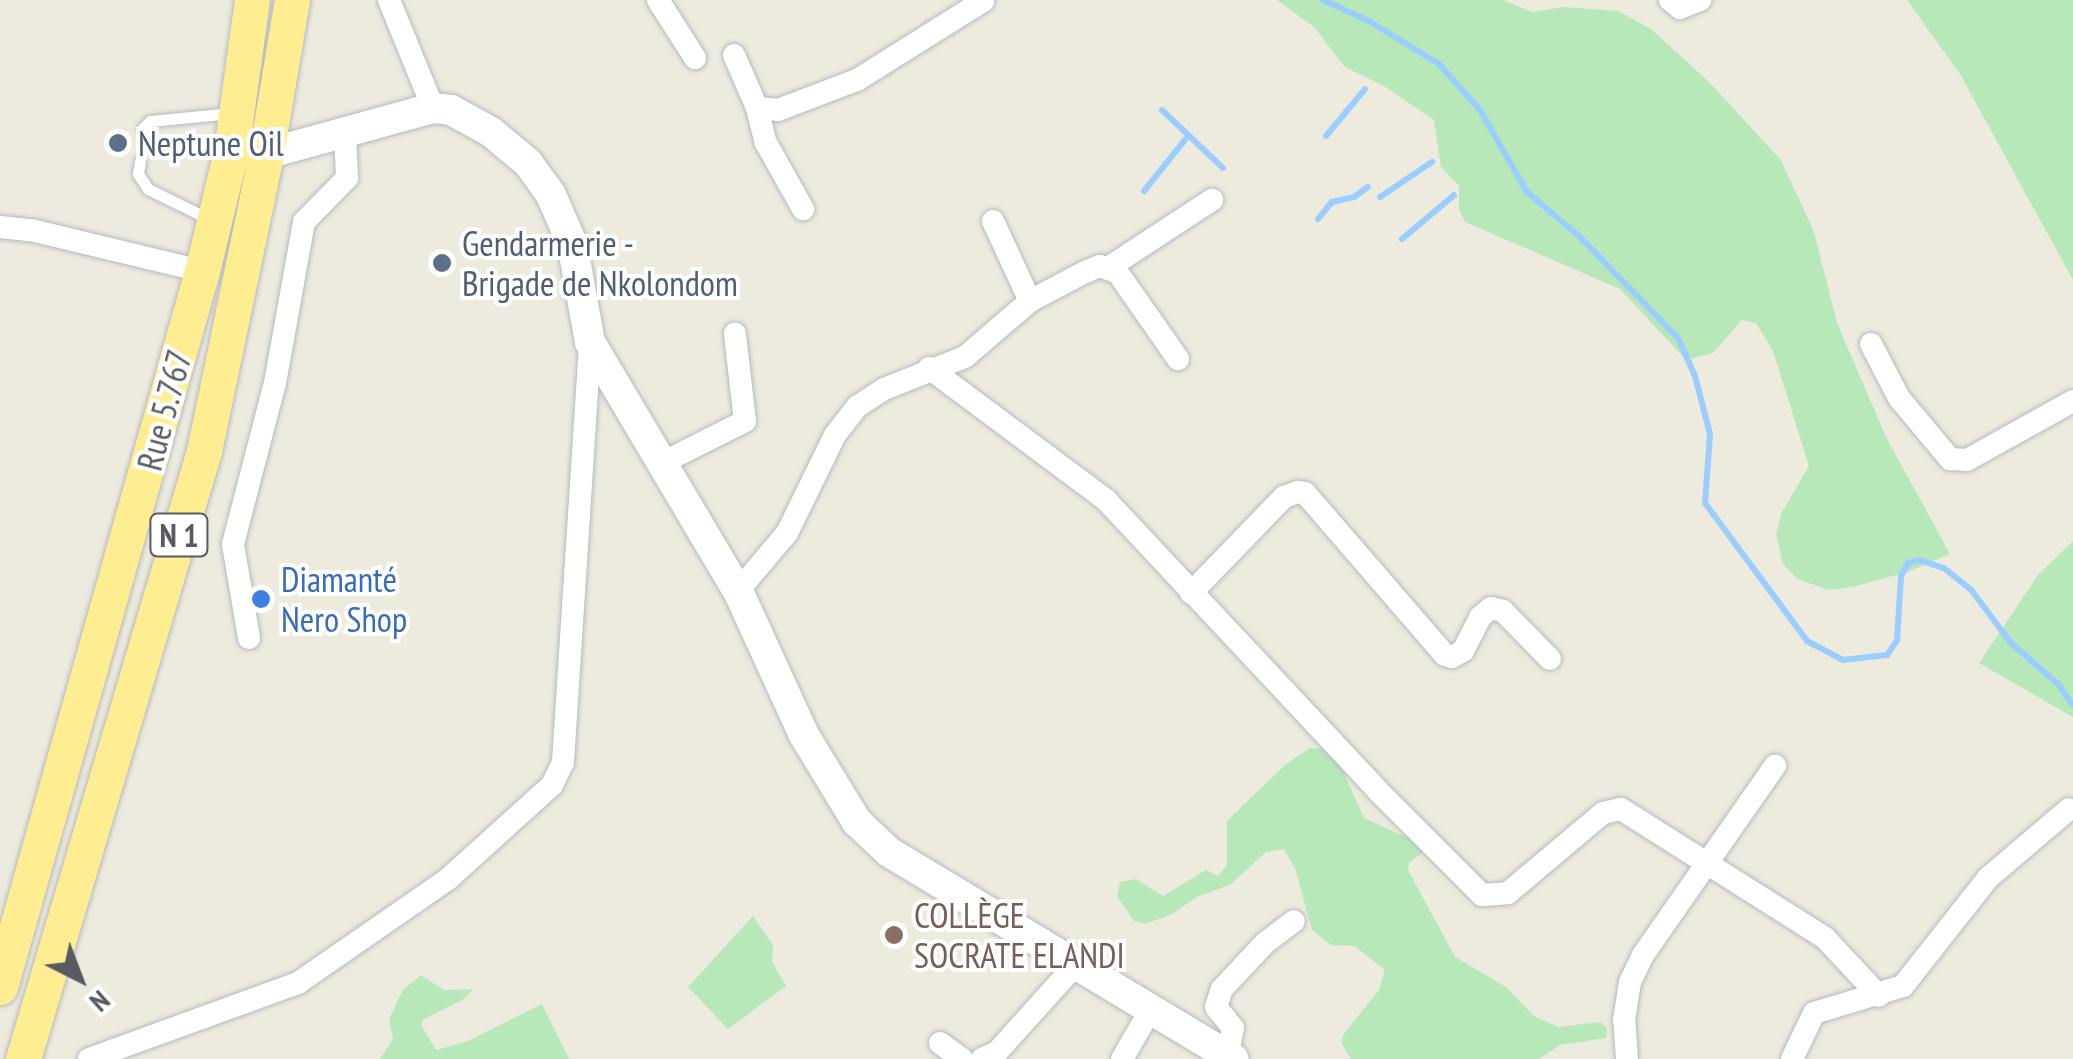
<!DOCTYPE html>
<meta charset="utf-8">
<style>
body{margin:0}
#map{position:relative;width:2073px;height:1059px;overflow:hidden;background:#edeade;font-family:"PT Sans Narrow",sans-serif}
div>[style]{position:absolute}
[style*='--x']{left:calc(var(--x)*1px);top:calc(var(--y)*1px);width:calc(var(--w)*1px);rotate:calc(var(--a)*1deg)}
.green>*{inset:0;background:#b6e8ba}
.stream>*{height:6px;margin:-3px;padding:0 3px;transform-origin:3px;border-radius:3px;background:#9bcdff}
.roads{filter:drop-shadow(0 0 2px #b6b9bf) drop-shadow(0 0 2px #b6b9bf)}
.service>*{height:11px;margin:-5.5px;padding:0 5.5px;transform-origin:5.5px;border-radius:5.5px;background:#fff}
.minor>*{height:22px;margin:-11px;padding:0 11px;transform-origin:11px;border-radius:11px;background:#fff}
.secondary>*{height:30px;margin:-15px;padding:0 15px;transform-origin:15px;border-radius:15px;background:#fff}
.trunk>*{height:35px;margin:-17.5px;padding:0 17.5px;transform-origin:17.5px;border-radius:17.5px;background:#ffee91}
.dots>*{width:28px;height:28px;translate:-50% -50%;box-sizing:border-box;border:5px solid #fff;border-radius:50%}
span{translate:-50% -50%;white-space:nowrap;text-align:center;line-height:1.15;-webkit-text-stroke:8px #fff;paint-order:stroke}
.shield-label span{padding:2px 8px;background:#fff;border:2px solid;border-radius:8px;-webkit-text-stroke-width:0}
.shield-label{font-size:32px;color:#575b61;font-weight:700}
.service-label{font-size:35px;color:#4e5e75}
.left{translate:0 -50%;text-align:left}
.street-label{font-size:35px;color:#575b61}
.shop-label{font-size:35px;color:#366cbe}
.education-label{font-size:35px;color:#785e54}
.north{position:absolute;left:30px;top:929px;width:100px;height:100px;-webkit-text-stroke:8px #fff;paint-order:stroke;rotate:138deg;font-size:28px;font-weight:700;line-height:40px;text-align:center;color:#575b61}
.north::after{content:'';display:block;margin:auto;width:35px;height:45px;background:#575b61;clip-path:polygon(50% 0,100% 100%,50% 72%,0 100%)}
</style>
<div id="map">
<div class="green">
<i style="clip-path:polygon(1277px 0,1503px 0,1533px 12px,1564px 7px,1618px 11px,1651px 29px,1709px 82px,1781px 160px,1814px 232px,1837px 323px,1886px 437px,1950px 554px,1910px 571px,1853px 587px,1828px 590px,1798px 579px,1783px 564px,1776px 534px,1782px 512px,1809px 466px,1773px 351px,1756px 323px,1742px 320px,1713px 353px,1686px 360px,1620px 289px,1465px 222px,1459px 209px,1459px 186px,1441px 167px,1434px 120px,1384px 86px,1345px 67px,1314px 27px)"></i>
<i style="clip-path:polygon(1907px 0,2073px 0,2073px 280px,1960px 74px)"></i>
<i style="clip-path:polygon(2073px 541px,2073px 717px,1979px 663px,2038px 575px)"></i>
<i style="clip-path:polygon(1310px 748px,1323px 749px,1340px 764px,1364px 818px,1423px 845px,1423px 852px,1409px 863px,1408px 870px,1455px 957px,1506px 987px,1535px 1017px,1559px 1027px,1600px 1022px,1607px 1028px,1606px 1038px,1560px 1045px,1539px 1059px,1351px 1059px,1342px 1044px,1343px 1035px,1379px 990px,1385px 970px,1355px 946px,1331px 945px,1312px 930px,1295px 868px,1284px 849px,1266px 852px,1231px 884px,1197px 897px,1172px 914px,1145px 924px,1134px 921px,1117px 896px,1120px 882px,1136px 879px,1163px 896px,1206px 870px,1218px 876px,1227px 865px,1227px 821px,1285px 765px)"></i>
<i style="clip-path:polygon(753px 916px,773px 945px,772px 962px,786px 986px,728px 1029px,688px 987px)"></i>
<i style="clip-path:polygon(421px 975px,444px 990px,473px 989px,464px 999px,422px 1020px,422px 1027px,436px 1050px,468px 1041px,542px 1004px,569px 1059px,380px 1059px,393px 1039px,389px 1019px,403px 990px)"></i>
</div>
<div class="stream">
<i style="--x:1323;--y:0;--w:51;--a:24.5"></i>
<i style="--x:1369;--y:21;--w:82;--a:31.6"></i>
<i style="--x:1439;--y:64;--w:62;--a:48.3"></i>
<i style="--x:1480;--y:110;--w:95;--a:60.2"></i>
<i style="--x:1527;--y:192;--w:70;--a:40.3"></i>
<i style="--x:1580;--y:237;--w:141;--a:45.9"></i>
<i style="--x:1678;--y:338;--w:42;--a:65.9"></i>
<i style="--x:1695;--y:376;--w:60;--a:75.5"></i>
<i style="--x:1710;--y:434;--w:69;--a:94.1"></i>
<i style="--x:1705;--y:503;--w:172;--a:53.5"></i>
<i style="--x:1807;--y:641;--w:41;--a:27.8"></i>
<i style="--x:1843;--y:660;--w:44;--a:-6.5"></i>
<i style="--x:1887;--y:655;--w:18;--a:-56"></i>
<i style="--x:1897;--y:640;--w:64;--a:-86.4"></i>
<i style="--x:1901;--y:576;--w:15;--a:-62"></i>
<i style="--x:1908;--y:563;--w:11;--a:-15"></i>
<i style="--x:1919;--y:560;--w:26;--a:18"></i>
<i style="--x:1944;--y:568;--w:36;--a:39"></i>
<i style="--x:1972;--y:591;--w:65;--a:53.1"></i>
<i style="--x:2011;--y:643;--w:61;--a:41"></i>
<i style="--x:2057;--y:683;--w:27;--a:54"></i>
<i style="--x:1162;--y:110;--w:84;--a:43.6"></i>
<i style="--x:1326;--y:136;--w:61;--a:-50.3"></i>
<i style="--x:1144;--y:191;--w:70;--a:-51.3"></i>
<i style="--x:1380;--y:197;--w:63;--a:-33.9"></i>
<i style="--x:1318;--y:219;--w:22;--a:-51"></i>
<i style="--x:1332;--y:202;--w:23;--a:-13"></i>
<i style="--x:1354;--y:197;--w:17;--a:-36"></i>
<i style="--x:1402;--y:239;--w:68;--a:-40.2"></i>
</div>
<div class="roads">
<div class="service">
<i style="--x:143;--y:128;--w:10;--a:-45"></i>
<i style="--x:150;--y:121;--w:82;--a:-5.6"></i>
<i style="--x:140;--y:161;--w:13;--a:99"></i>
<i style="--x:138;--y:174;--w:18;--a:56"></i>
<i style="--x:148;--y:189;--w:70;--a:26.2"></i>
</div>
<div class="minor">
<i style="--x:389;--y:0;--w:117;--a:67.8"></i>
<i style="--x:658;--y:0;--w:69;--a:57.5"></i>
<i style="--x:1670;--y:0;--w:13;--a:39"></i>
<i style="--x:1680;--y:8;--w:22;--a:-22"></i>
<i style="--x:734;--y:55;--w:58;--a:66.5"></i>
<i style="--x:757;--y:108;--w:21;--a:5"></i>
<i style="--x:778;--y:110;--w:85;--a:-20.8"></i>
<i style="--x:857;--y:80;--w:149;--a:-32.1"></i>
<i style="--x:757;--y:108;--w:36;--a:76"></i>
<i style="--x:766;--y:143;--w:76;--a:60.7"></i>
<i style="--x:993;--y:221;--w:88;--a:65.2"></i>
<i style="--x:0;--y:227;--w:31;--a:6"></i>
<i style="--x:31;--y:230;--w:176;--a:13.5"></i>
<i style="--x:1111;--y:266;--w:121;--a:-33.2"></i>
<i style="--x:1871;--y:344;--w:61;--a:62.6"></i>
<i style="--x:1899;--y:398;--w:80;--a:50.1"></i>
<i style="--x:1950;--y:459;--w:17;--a:3"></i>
<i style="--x:1967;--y:460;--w:121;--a:-29.1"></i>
<i style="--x:929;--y:368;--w:221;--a:36.7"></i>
<i style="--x:1106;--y:500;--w:398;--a:46.9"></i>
<i style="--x:1378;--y:791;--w:147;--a:45"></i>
<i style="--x:1482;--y:895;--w:26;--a:-4"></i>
<i style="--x:1508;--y:893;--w:124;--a:-40.1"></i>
<i style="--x:1603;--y:813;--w:18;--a:-13"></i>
<i style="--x:1621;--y:809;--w:241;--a:32.3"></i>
<i style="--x:1825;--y:938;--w:79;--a:47"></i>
<i style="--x:662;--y:463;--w:93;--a:-26.8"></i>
<i style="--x:745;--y:421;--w:88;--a:-96.6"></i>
<i style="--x:738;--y:591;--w:76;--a:-49.8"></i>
<i style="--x:787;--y:533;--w:109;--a:-63.9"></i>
<i style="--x:835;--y:435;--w:37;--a:-52"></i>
<i style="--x:858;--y:406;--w:31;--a:-33"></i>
<i style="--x:884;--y:389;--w:87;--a:-21.6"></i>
<i style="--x:965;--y:357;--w:86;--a:-40.7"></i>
<i style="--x:1030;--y:301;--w:62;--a:-27.8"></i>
<i style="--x:1085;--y:272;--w:16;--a:-22"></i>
<i style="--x:1100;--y:266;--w:19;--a:21"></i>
<i style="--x:1118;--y:273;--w:105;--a:55.1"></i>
<i style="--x:1191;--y:593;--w:134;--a:-45.9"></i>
<i style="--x:1284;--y:497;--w:15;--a:-20"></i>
<i style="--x:1298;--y:492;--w:7;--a:8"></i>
<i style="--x:1305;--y:493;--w:214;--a:49.2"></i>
<i style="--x:1445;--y:655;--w:7;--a:16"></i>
<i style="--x:1452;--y:657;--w:13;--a:-29"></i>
<i style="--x:1463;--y:651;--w:38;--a:-63"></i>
<i style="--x:1480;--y:617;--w:14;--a:-39"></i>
<i style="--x:1491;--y:608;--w:12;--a:14"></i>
<i style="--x:1503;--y:611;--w:67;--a:45.6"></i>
<i style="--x:249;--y:638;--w:95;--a:-99.7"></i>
<i style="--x:233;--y:544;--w:166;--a:-75.4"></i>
<i style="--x:275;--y:383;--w:164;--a:-79.8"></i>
<i style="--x:304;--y:222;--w:62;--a:-45.7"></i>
<i style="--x:347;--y:178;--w:46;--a:-92.5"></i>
<i style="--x:940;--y:1043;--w:27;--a:36"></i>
<i style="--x:1228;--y:1055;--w:27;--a:-80"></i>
<i style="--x:1233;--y:1028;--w:27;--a:-129"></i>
<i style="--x:1216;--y:1007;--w:19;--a:-72"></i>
<i style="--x:1222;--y:989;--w:63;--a:-46.9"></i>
<i style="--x:1265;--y:943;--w:36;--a:-37"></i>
<i style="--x:89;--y:1059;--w:222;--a:-20"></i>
<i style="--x:298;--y:983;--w:183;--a:-34.7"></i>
<i style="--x:448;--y:879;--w:140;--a:-42.1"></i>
<i style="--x:552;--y:785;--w:25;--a:-64"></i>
<i style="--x:563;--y:762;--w:421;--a:-86.3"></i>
<i style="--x:982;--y:1059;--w:17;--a:-25"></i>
<i style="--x:997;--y:1052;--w:120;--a:-48"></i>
<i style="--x:1122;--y:1059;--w:60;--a:-60"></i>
<i style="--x:1627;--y:1059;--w:39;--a:-94"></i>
<i style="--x:1624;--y:1020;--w:38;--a:-81"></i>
<i style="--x:1630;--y:982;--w:30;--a:-64"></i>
<i style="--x:1643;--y:955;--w:231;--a:-55.1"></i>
<i style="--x:1792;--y:1059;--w:51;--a:-64.4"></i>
<i style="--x:1814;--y:1013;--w:93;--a:-16.9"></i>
<i style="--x:1903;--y:986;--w:137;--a:-51.8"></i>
<i style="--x:1988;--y:878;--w:106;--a:-40.4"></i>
</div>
<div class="secondary">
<i style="--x:244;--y:152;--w:22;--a:5"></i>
<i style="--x:266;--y:154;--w:173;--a:-15.4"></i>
<i style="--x:433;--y:108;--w:18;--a:6"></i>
<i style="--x:451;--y:110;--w:46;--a:28.8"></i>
<i style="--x:491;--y:132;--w:48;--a:40"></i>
<i style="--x:528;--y:163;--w:39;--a:54"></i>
<i style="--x:551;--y:195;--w:52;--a:66.4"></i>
<i style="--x:572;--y:243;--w:101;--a:79.7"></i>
<i style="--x:590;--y:342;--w:290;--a:59.3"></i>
<i style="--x:738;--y:591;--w:158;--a:65.4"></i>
<i style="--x:804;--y:735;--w:102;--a:58.7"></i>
<i style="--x:857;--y:822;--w:44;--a:43.2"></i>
<i style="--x:889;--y:852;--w:402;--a:31"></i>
</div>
<div class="trunk">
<i style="--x:0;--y:987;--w:744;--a:-74.25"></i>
<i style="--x:202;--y:271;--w:123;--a:-76.4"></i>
<i style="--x:231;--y:151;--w:152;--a:-82.1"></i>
<i style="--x:23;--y:1059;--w:634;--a:-73.42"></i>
<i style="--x:204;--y:451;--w:303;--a:-78.2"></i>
<i style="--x:266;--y:154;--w:156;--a:-80.4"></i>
</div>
</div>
<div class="dots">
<i style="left:118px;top:143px;background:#5c6f8a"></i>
<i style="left:442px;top:263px;background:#5c6f8a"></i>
<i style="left:261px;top:599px;background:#3f7fe0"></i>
<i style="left:894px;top:935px;background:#8d6e63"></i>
</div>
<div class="shield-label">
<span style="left:179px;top:535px">N 1</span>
</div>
<div class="service-label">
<span class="left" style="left:138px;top:143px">Neptune Oil</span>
<span class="left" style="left:462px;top:263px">Gendarmerie -<br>Brigade de Nkolondom</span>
</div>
<div class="street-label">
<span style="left:164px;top:410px;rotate:-75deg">Rue 5.767</span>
</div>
<div class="shop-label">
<span class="left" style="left:281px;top:599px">Diamanté<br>Nero Shop</span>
</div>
<div class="education-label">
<span class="left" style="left:914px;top:935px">COLLÈGE<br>SOCRATE ELANDI</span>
</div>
<div class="north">N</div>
</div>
